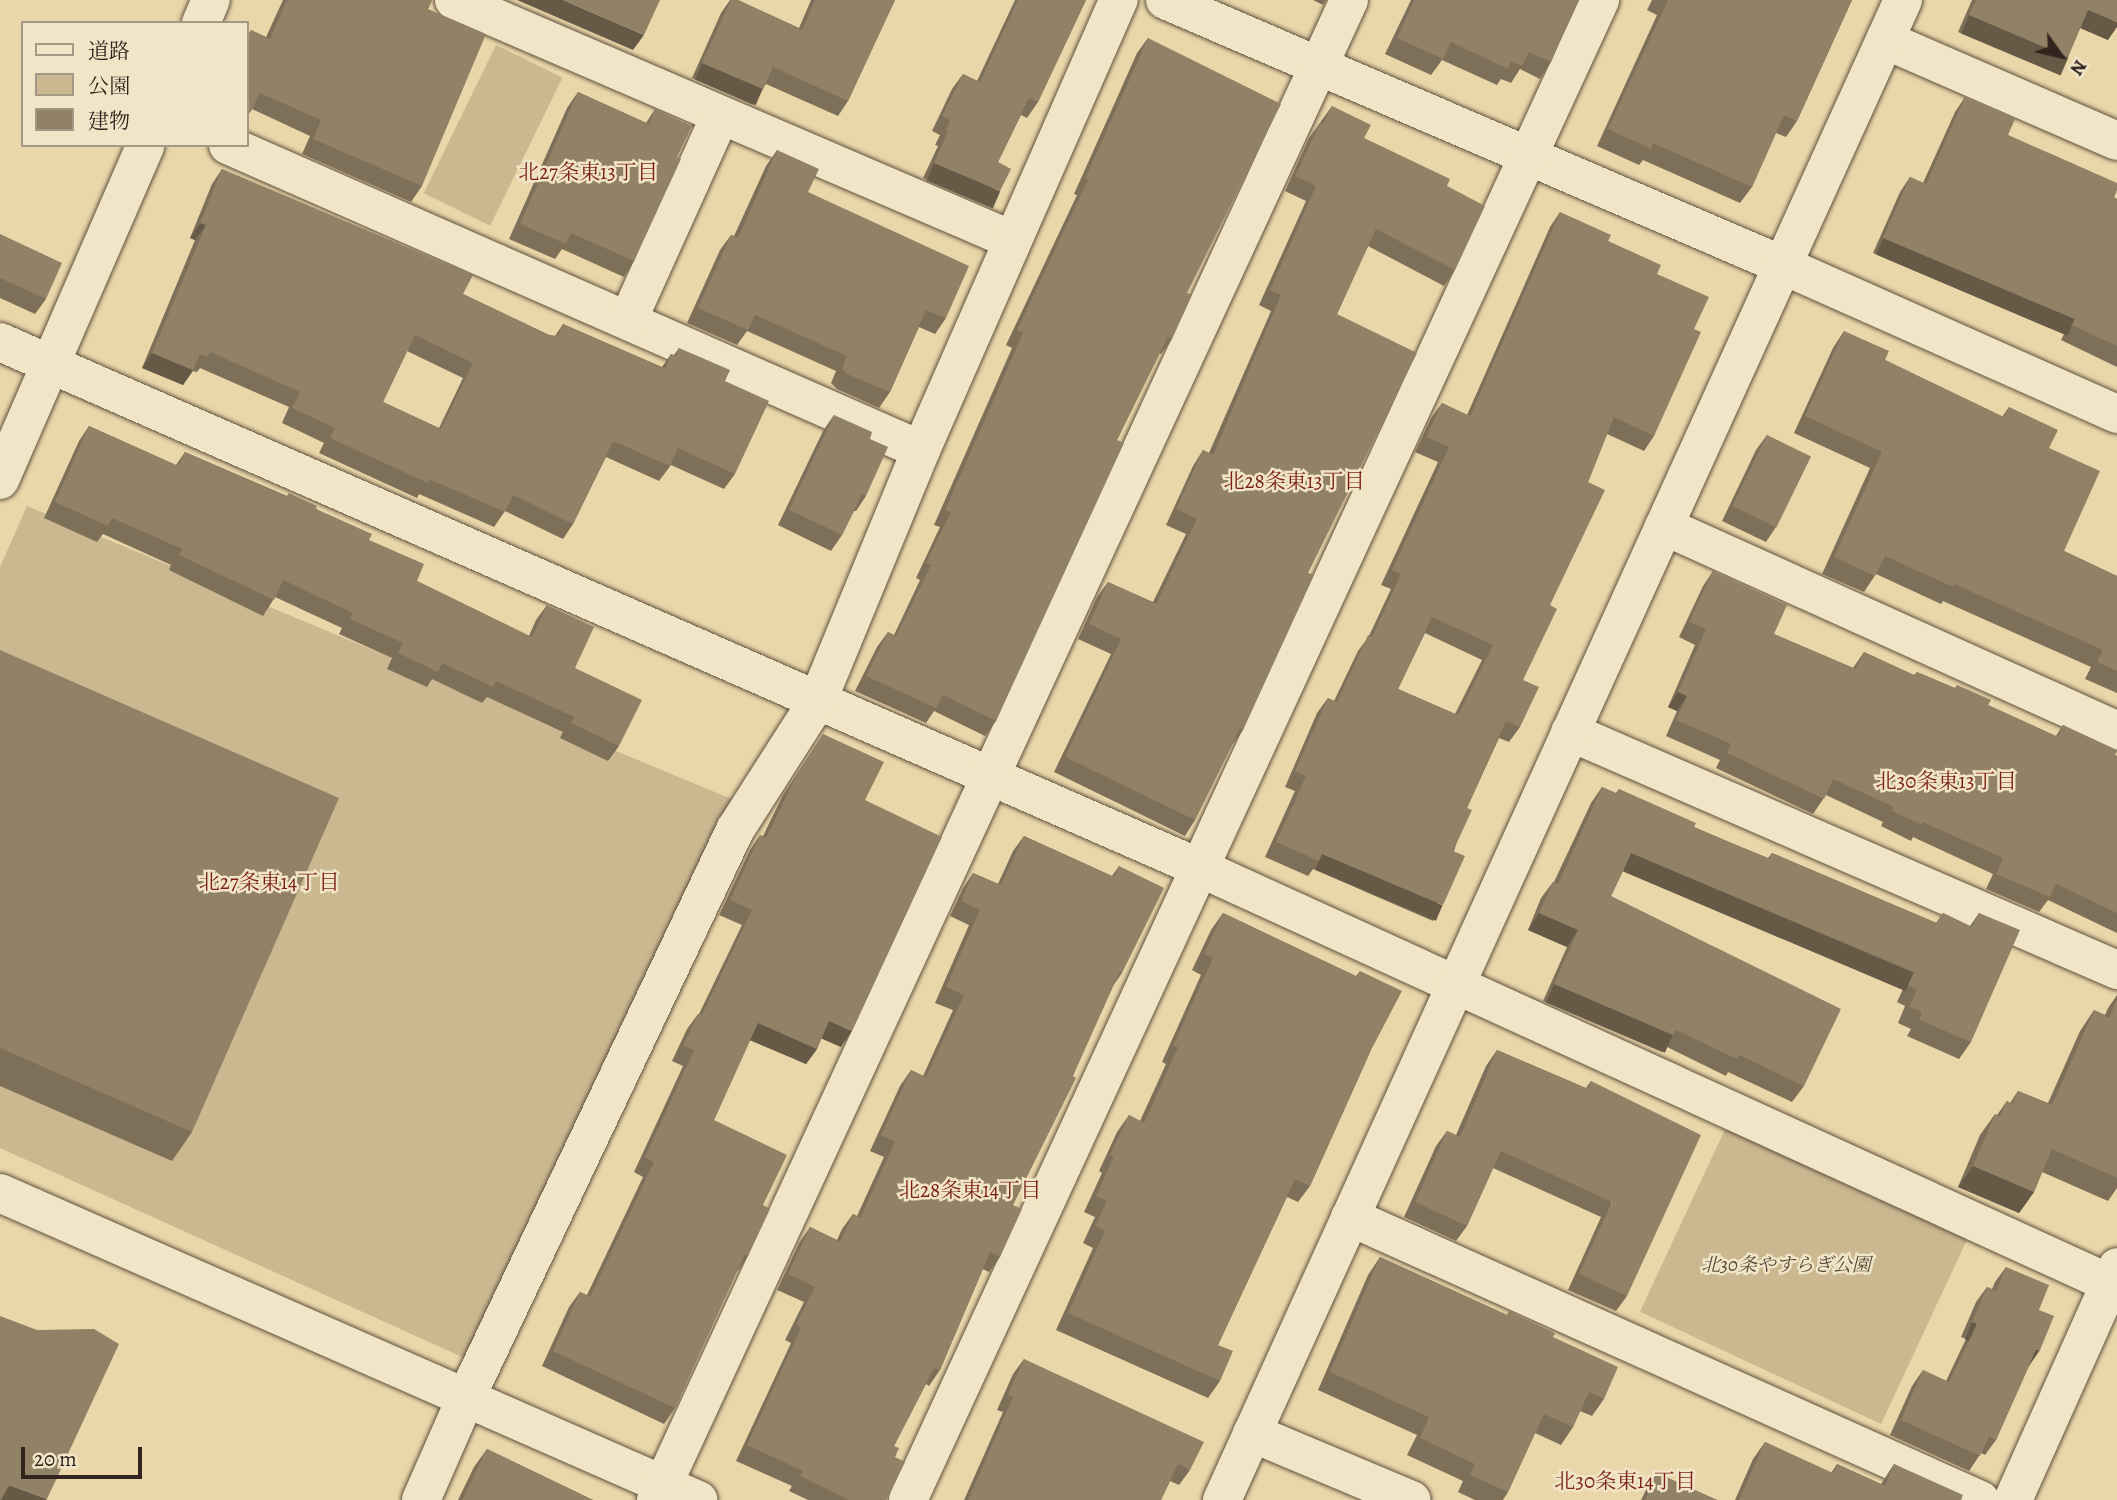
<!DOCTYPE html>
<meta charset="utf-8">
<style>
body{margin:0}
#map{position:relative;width:2117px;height:1500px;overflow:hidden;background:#ead7a9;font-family:Alegreya,"Noto Serif JP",serif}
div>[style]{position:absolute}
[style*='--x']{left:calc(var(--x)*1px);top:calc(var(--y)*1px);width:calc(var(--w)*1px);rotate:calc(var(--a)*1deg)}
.green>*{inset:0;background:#cbb891;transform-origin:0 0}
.roads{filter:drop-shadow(0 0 2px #5f5040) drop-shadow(0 0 2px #5f5040)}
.street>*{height:38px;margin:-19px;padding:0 19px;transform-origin:19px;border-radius:19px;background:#f1e5c7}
.wall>*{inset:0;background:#7d6f58}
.shaded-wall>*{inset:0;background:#665a47;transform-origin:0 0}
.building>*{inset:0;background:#918166;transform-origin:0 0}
span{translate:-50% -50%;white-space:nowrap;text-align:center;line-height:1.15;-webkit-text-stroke:5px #f1e5c7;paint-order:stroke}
.park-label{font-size:19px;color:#58483a;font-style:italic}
.neighbourhood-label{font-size:21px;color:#7a1f14}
.legend{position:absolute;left:21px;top:21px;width:228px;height:126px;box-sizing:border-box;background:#f1e5c7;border:2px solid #a49783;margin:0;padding:9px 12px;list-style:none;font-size:21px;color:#31231d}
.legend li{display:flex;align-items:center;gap:14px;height:35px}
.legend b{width:35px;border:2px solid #a49783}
.north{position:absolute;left:2026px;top:21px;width:70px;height:70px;-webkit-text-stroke:5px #f1e5c7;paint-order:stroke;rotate:124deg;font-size:19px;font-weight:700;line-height:28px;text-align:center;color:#31231d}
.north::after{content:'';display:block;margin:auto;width:24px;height:32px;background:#31231d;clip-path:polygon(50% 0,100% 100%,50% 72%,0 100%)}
.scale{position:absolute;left:21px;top:1447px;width:121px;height:32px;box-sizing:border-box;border:4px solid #31231d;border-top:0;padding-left:9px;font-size:21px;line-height:24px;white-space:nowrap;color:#31231d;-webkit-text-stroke:5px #f1e5c7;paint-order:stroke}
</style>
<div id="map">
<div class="green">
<i style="left:496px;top:45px;width:74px;height:165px;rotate:26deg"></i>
<i style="clip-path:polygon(27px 506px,734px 800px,471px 1361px,0 1148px,0 567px)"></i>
<i style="left:1727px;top:1125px;width:266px;height:206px;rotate:25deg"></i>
</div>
<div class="roads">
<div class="street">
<i style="--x:454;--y:0;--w:607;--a:23.27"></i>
<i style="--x:1165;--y:0;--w:679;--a:23.24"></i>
<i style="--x:1789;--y:268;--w:359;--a:24"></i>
<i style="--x:201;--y:23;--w:25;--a:-67"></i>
<i style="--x:1885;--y:40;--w:253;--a:23.5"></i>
<i style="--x:228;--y:145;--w:757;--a:23.76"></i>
<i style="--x:628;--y:320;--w:224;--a:-65.7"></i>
<i style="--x:0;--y:342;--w:1310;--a:23.67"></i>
<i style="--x:1200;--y:868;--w:999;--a:24.54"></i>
<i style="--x:0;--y:480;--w:365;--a:-66.5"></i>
<i style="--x:1664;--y:526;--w:497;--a:24.3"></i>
<i style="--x:1570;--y:732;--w:597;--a:23.51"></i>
<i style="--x:0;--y:1193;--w:763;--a:23.74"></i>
<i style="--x:1350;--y:1217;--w:691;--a:24.19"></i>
<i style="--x:1252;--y:1433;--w:173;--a:22.8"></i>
<i style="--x:421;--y:1500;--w:109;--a:-66.3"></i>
<i style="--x:465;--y:1400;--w:631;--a:-64.65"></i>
<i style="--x:735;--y:830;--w:154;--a:-57.4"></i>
<i style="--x:818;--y:700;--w:270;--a:-67.6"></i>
<i style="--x:921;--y:450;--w:492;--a:-66.3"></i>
<i style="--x:656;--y:1500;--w:1652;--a:-65.2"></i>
<i style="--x:908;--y:1500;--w:1652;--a:-65.23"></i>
<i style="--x:1222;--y:1500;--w:1647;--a:-65.58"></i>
<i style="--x:2013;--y:1500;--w:255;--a:-65.9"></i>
</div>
</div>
<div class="wall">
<i style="clip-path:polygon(283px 0,432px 0,428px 9px,422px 186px,411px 202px,302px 154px,310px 136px,252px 109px,247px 117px,247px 37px,251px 30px,266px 37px)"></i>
<i style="clip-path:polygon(730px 0,738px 0,799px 28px,811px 0,895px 0,848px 101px,838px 116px,766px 84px,753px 105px,692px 78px,721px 13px)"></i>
<i style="clip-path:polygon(1015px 0,1086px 0,1038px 102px,1027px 118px,1021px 115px,998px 162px,990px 207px,923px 178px,938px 146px,935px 145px,940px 135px,932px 131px,952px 89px,963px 74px,977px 81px)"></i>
<i style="clip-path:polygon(1313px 0,1326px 0,1323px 5px)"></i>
<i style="clip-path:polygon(1411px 0,1577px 0,1551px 62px,1540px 79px,1520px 69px,1511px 83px,1501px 79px,1497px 85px,1442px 60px,1431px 75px,1385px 54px)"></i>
<i style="clip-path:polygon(1652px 0,1852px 0,1797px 121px,1786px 137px,1776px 133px,1752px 187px,1740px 203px,1643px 160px,1639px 165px,1597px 146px,1657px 15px,1647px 10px)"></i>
<i style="clip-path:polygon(1972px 0,2117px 0,2108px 40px,2080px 28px,2068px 57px,2056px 73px,1958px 32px)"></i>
<i style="clip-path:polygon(1148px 38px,1187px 293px,1172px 339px,1161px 354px,1159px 353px,1117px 440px,996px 721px,985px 736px,934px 711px,926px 723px,855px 691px,877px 647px,888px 632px,894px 635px,920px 580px,916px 578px,940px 527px,934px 525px,1012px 348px,1006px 345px,1077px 195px,1074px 194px,1137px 53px)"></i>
<i style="clip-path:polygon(578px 92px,646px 123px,655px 109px,677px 157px,634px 261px,624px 277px,562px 249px,555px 259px,509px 239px,567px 108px)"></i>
<i style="clip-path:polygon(1965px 97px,2008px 135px,2117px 199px,2117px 367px,2061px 340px,2064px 334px,1873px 253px,1900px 192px,1910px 177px,1923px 183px,1955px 112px)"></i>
<i style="clip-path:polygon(1332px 106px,1364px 138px,1447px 186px,1455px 270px,1444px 286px,1368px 246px,1337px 314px,1308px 573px,1243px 730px,1232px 745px,1195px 820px,1185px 836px,1054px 772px,1111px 654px,1078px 639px,1097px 597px,1108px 582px,1153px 602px,1186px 534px,1166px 525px,1193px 466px,1203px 450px,1209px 453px,1271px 311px,1259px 305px,1306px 201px,1285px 191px,1309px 138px)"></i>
<i style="clip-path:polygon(777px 150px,808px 192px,946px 318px,935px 334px,919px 327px,890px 392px,879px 408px,837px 389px,831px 383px,836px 371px,747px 331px,737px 345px,687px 323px,720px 250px,731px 235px,734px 236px,766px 166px)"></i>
<i style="clip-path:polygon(evenodd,222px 169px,463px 294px,549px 335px,555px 336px,563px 324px,662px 367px,671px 354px,674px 355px,679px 348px,725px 381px,735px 474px,724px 489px,671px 465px,659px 481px,606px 457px,573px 524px,563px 539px,505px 511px,494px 527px,419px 494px,417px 498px,319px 453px,324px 443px,282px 423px,289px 407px,200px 368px,197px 372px,193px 371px,183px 385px,142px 368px,195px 240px,190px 238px,212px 184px,222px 169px,407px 351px,463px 378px,439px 428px,383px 402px,407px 351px)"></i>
<i style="clip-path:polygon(evenodd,1560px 212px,1608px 241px,1657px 274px,1694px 329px,1654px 436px,1644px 451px,1607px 434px,1588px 482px,1550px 605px,1523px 680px,1520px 727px,1509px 742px,1499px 738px,1467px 808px,1433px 921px,1313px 869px,1308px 876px,1265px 857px,1295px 791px,1285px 787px,1317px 713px,1328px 698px,1334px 701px,1358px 651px,1369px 636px,1391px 589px,1381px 585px,1438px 462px,1415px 452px,1431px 418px,1442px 403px,1467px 415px,1550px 227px,1560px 212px,1425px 633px,1482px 660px,1455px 714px,1398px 689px,1425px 633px)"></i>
<i style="clip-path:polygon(0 234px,46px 299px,35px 314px,0 298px)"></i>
<i style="clip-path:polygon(1844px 331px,1885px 360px,2002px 417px,2009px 407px,2049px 448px,2064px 551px,2117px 576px,2117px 693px,2085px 679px,2091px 667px,1943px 601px,1941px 604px,1876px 574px,1864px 592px,1822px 574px,1870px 468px,1794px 433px,1833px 348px)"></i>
<i style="clip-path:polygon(834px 415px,866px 496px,856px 511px,854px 511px,842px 535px,831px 551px,778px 525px,823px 431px)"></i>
<i style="clip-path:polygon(89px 426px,176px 465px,185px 452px,287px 496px,289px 493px,369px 540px,417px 581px,529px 636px,536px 620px,547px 605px,575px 668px,619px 746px,608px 761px,560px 738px,563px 732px,487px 697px,482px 703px,432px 679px,427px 687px,387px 669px,392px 658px,339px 634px,342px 628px,275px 597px,263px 616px,169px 570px,171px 565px,103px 534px,97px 542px,44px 518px,79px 441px)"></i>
<i style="clip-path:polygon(1767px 435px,1776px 527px,1766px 542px,1722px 521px,1756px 450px)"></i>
<i style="clip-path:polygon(1713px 571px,1774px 634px,1853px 668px,1864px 652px,1914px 675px,1917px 672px,1955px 688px,1957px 685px,1988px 705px,2056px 736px,2063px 725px,2117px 756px,2117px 933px,2048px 900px,2039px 912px,1986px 889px,1993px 874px,1913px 837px,1911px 841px,1881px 826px,1883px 822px,1826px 795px,1813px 814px,1716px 768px,1720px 760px,1666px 736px,1677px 711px,1668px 707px,1695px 645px,1679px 637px,1703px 586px)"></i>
<i style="clip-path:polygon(0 650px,192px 1132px,172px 1161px,0 1086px)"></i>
<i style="clip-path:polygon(823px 734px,865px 800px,841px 1047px,821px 1038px,817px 1049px,806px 1064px,750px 1040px,714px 1120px,763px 1205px,748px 1256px,738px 1271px,737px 1270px,675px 1408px,664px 1424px,542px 1366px,569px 1307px,580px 1292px,587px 1295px,643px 1177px,634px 1172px,683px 1066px,672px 1061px,687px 1029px,698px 1014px,699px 1014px,742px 925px,719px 915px,750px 850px,760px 835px,763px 836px,783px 795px)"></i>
<i style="clip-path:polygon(1602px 787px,1616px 793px,1619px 789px,1694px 827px,1729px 842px,1768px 858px,1772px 853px,1936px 923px,1943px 913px,1970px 926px,1979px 913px,1971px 1042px,1959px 1059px,1907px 1036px,1911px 1029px,1898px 1023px,1905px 1006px,1897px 1002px,1903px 989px,1623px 871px,1611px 896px,1804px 1086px,1792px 1102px,1728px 1072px,1726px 1076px,1665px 1046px,1662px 1052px,1543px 1001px,1567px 947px,1528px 930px,1541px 898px,1553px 882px,1554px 882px,1591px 803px)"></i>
<i style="clip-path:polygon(1024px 836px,1112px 876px,1119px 866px,1122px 973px,1113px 986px,1013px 1205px,1000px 1257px,989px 1272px,983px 1269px,940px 1370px,929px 1386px,926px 1384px,894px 1446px,895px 1457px,886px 1500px,808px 1500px,789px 1491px,792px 1486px,736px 1461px,791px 1343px,785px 1340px,804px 1302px,777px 1290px,799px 1243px,810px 1227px,837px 1240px,842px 1229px,853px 1214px,857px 1216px,884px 1157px,870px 1151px,900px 1086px,911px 1070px,923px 1076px,953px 1010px,935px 1003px,969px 925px,950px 916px,963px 888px,973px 873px,998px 884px,1013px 851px)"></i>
<i style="clip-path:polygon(1223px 913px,1356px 976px,1360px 971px,1371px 1050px,1310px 1186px,1298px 1202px,1287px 1197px,1218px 1345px,1220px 1381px,1208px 1398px,1056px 1330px,1093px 1248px,1083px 1243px,1095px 1217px,1084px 1212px,1102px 1173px,1099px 1171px,1117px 1132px,1129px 1115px,1140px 1121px,1166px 1064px,1162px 1062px,1201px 975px,1192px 970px,1211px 930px)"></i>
<i style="clip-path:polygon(2117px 995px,2117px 1188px,2108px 1201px,2042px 1172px,2034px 1192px,2019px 1213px,1958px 1187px,1980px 1135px,1995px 1114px,1997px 1115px,2007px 1101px,2010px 1103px,2018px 1091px,2048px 1103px,2080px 1031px,2094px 1010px,2105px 1015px,2108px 1008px)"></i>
<i style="clip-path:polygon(1497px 1050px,1586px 1088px,1591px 1081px,1627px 1296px,1616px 1311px,1568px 1290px,1601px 1217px,1493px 1168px,1467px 1226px,1456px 1241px,1404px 1217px,1436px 1146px,1447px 1131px,1456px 1135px,1486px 1066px)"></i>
<i style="clip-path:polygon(1380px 1257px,1507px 1315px,1509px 1311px,1553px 1337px,1604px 1399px,1592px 1416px,1580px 1411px,1573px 1427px,1561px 1445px,1535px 1433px,1508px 1492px,1503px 1500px,1475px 1500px,1458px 1492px,1463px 1481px,1407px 1455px,1417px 1435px,1318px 1390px,1368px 1275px)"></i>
<i style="clip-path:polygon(2006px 1267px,2039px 1310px,2029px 1366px,1996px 1440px,1985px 1455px,1981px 1453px,1969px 1471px,1890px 1435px,1912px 1386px,1923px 1370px,1946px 1381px,1966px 1339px,1961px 1337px,1976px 1302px,1987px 1287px,1992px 1289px,1995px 1282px)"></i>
<i style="clip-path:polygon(1024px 1359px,1190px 1470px,1179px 1485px,1170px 1481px,1161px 1500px,964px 1500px,1003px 1412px,997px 1410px,1013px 1374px)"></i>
<i style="clip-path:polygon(1765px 1442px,1831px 1473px,1837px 1464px,1881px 1484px,1894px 1464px,1961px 1500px,1735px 1500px,1753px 1459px)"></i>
<i style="clip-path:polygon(487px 1449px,593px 1500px,458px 1500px,474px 1467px)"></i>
<i style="clip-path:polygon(1657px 1473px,1717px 1500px,1641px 1500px,1646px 1490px)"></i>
</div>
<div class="shaded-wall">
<i style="clip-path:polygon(517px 0,563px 0,644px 35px,633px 50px)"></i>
<i style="clip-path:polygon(2088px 10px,2117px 22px,2117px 27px,2108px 40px,2076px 26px)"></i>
<i style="left:1969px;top:15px;width:108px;height:20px;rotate:23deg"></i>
<i style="left:702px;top:63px;width:66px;height:18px;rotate:23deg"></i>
<i style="left:934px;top:163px;width:72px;height:19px;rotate:23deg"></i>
<i style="clip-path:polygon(200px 223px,206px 225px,195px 240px,190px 238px)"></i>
<i style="left:1883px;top:238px;width:208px;height:18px;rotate:23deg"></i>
<i style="clip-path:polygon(152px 353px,193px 370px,183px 385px,142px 368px)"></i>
<i style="clip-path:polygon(1678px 692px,1687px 696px,1677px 711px,1668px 707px)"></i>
<i style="left:1631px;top:853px;width:307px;height:20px;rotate:23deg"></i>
<i style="left:1322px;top:854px;width:131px;height:17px;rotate:23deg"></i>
<i style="clip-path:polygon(1539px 913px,1578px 930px,1567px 947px,1528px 930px)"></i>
<i style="left:1554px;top:984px;width:129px;height:20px;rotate:23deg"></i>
<i style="clip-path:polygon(829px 1021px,852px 1031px,841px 1047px,818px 1037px)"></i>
<i style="clip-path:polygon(758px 1023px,817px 1049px,806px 1064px,747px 1039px)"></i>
<i style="clip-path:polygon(1973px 1166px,2034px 1192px,2019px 1213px,1958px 1187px)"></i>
<i style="left:1972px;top:1322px;width:5px;height:19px;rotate:22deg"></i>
<i style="clip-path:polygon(2036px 1349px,2040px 1350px,2029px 1366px,2025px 1364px)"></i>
<i style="clip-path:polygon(9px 1485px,47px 1499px,46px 1500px,0 1500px)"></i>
</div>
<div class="building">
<i style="clip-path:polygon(287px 0,432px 0,428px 9px,486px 34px,422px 186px,313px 139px,321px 120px,260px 93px,251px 111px,247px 110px,247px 40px,251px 30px,270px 39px)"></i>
<i style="clip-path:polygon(563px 0,660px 0,644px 35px)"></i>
<i style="clip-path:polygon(731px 0,738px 0,802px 30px,815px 0,895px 0,848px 101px,773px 67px,763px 89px,702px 63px)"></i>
<i style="clip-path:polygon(1018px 0,1086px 0,1038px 102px,1029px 98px,998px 162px,1011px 169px,1000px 191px,934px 163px,948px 131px,946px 130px,950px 120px,942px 116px,963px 74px,980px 82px)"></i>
<i style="clip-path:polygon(1414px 0,1577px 0,1551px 62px,1529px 52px,1522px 66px,1511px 62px,1508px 69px,1451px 42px,1443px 59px,1397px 38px)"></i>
<i style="clip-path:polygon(1668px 0,1852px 0,1797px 121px,1784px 115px,1752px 187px,1653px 143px,1651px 149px,1608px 129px)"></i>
<i style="clip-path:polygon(1976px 0,2117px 0,2117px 22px,2088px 10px,2068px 57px,1969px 15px)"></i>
<i style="clip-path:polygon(1148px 38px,1281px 104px,1187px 293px,1192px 295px,1172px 339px,1168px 337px,1117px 440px,1124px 443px,996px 721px,943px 695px,936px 708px,866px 676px,888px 632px,896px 636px,931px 565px,926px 563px,951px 512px,945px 510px,1023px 333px,1017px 330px,1088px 180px,1085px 179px)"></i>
<i style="clip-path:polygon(578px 92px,649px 124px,655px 109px,692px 126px,677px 157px,681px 159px,634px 261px,571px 233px,566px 244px,520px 224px)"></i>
<i style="clip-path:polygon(1965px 97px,2015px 119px,2008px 135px,2117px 183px,2117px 190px,2114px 198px,2117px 199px,2117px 346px,2072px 325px,2075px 319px,1883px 238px,1910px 177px,1926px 184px)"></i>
<i style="clip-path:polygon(1332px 106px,1371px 125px,1364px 138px,1450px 179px,1447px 186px,1485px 206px,1455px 270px,1376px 229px,1337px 314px,1417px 353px,1308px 573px,1314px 575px,1243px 730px,1240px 728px,1195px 820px,1065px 757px,1121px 639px,1089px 624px,1108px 582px,1156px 604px,1197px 519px,1176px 509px,1203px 450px,1213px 455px,1281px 295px,1270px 290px,1316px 186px,1295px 176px,1320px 123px,1323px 124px)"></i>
<i style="clip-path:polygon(777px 150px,819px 169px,808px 192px,969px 266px,946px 318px,926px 310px,890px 392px,847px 374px,842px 368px,847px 356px,755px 315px,748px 330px,698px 308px,731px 235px,738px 238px)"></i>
<i style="clip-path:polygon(evenodd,222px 169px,473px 275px,463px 294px,549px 335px,558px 336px,563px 324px,665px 369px,671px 354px,676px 356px,679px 348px,730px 370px,725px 381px,769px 401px,735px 474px,678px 448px,670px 466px,613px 441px,573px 524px,513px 495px,505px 512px,429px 479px,428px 483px,330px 438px,335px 428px,292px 408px,300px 392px,210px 352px,207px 357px,200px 354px,193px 370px,152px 353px,206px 225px,200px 223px,222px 169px,415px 335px,473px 363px,441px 429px,383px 402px,415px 335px)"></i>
<i style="clip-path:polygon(evenodd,1560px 212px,1611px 235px,1608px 241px,1661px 265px,1657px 274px,1709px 297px,1694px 329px,1701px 332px,1654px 436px,1614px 417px,1588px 482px,1605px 490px,1550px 605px,1557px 609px,1523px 680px,1539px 687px,1520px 727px,1506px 721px,1467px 808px,1472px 810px,1453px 851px,1465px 856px,1443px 905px,1322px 854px,1319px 861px,1276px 842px,1306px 776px,1295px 771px,1328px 698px,1337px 702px,1368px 635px,1372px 637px,1401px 574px,1392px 570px,1449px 447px,1426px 437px,1442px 403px,1470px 416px,1560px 212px,1432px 617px,1493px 645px,1458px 715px,1398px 689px,1432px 617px)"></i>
<i style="clip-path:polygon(0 234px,62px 263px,46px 299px,0 278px)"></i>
<i style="clip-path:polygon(1844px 331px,1889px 351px,1885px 360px,2004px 417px,2009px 407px,2058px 430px,2049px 448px,2100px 471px,2064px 551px,2117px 576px,2117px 671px,2097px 662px,2103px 650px,1954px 584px,1953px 587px,1885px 556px,1875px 576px,1834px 557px,1882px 452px,1805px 416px)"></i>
<i style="clip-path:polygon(834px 415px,872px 432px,870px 439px,888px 447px,866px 496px,862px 494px,842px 535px,789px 510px)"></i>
<i style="clip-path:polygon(89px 426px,178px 466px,185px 452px,287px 497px,289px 493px,317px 506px,316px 509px,372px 534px,369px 540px,424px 564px,417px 581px,532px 637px,547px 605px,594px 627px,575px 668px,642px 700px,619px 746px,571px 723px,574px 717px,496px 681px,493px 687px,442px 663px,438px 672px,398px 653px,403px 643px,350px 619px,353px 613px,283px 580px,274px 600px,179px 555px,182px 549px,112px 518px,108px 526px,55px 502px)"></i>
<i style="left:1767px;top:435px;width:49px;height:79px;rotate:26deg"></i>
<i style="clip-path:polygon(1713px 571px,1787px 605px,1774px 634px,1856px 669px,1864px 652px,1915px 676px,1917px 672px,1956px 689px,1957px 685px,1991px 700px,1988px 705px,2058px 737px,2063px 725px,2117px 750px,2115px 755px,2117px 756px,2117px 913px,2056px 884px,2050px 897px,1996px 874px,2003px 858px,1923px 822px,1922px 825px,1892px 811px,1894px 807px,1833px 779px,1824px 799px,1727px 753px,1731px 744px,1676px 720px,1687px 696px,1678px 692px,1706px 629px,1689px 622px)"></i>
<i style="clip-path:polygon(0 650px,339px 798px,192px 1132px,0 1048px)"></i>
<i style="clip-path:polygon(823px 734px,884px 762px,865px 800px,942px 837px,852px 1031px,829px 1021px,817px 1049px,758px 1023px,714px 1120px,787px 1155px,763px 1205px,770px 1209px,748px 1256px,745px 1254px,675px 1408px,553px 1351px,580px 1292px,590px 1297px,654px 1162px,645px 1157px,694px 1050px,683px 1046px,698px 1014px,702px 1015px,752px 910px,730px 900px,760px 835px,766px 838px,794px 780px)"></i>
<i style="clip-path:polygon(1602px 787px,1617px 794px,1619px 789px,1696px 823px,1694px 827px,1729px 842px,1770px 859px,1772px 853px,1937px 923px,1943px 913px,1972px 927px,1979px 913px,2020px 930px,1971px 1042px,1919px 1020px,1922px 1012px,1909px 1007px,1917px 990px,1908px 985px,1914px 972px,1631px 853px,1611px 896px,1841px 1009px,1804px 1086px,1739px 1055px,1737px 1059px,1676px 1030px,1673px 1035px,1554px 984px,1578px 930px,1539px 913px,1553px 882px,1558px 884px)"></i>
<i style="clip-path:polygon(1024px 836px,1114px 877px,1119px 866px,1164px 888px,1122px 973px,1120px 971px,1073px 1076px,1076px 1078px,1013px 1205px,1022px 1209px,1000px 1257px,990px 1252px,940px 1370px,934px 1368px,894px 1446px,899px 1448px,895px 1457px,905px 1462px,886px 1500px,849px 1500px,800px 1476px,803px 1471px,747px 1445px,801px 1328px,796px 1325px,815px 1287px,788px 1274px,810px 1227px,840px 1242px,853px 1214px,860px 1218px,895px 1142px,881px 1135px,911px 1070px,926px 1077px,964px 995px,946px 987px,980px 910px,961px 901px,973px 873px,1001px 885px)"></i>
<i style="clip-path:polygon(1223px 913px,1357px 977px,1360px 971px,1402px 991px,1371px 1050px,1310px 1186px,1295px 1179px,1218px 1345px,1233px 1351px,1220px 1381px,1068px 1313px,1105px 1231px,1095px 1226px,1107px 1201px,1096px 1196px,1114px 1156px,1110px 1155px,1129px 1115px,1144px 1123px,1178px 1047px,1173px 1046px,1213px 958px,1204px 954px)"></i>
<i style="clip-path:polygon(2117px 1000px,2117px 1178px,2052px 1149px,2034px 1192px,1973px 1166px,1995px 1114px,2000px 1117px,2007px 1101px,2013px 1104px,2018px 1091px,2052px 1105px,2094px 1010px,2109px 1018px)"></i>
<i style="clip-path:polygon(1497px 1050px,1588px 1089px,1591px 1081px,1701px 1135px,1627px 1296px,1579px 1274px,1612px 1202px,1501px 1151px,1467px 1226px,1415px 1202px,1447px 1131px,1460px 1137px)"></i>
<i style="clip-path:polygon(1380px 1257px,1507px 1315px,1509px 1311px,1555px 1333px,1553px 1337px,1618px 1367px,1604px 1399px,1589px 1392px,1573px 1427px,1544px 1414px,1508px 1492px,1470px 1475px,1475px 1464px,1420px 1438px,1429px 1417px,1330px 1372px)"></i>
<i style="clip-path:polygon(2006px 1267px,2049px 1285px,2039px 1310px,2054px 1316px,2040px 1350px,2036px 1349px,1996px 1440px,1989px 1436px,1980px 1456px,1901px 1420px,1923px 1370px,1949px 1382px,1977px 1324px,1972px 1322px,1987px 1287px,1996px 1291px)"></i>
<i style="clip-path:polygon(0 1316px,37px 1330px,94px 1329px,119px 1344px,47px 1499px,9px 1485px,1px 1500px,0 1500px)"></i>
<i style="clip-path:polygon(1024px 1359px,1204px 1442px,1190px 1470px,1178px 1464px,1161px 1500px,968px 1500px,1013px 1397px,1008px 1394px)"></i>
<i style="clip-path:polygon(1765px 1442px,1833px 1473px,1837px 1464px,1885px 1486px,1894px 1464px,1963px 1495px,1961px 1500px,1739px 1500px)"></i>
<i style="clip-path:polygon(487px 1449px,593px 1500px,462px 1500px)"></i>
<i style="clip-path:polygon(1657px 1473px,1717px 1500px,1645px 1500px)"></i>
</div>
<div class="park-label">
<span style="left:1786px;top:1266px">北30条やすらぎ公園</span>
</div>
<div class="neighbourhood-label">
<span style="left:588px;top:172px">北27条東13丁目</span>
<span style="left:1294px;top:481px">北28条東13丁目</span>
<span style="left:1946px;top:781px">北30条東13丁目</span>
<span style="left:269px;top:882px">北27条東14丁目</span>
<span style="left:970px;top:1190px">北28条東14丁目</span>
<span style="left:1625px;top:1481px">北30条東14丁目</span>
</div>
<ul class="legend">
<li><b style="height:9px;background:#f1e5c7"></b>道路</li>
<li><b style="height:19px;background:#cbb891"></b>公園</li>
<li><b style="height:19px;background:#918166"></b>建物</li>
</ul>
<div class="north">N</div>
<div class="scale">20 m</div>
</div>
